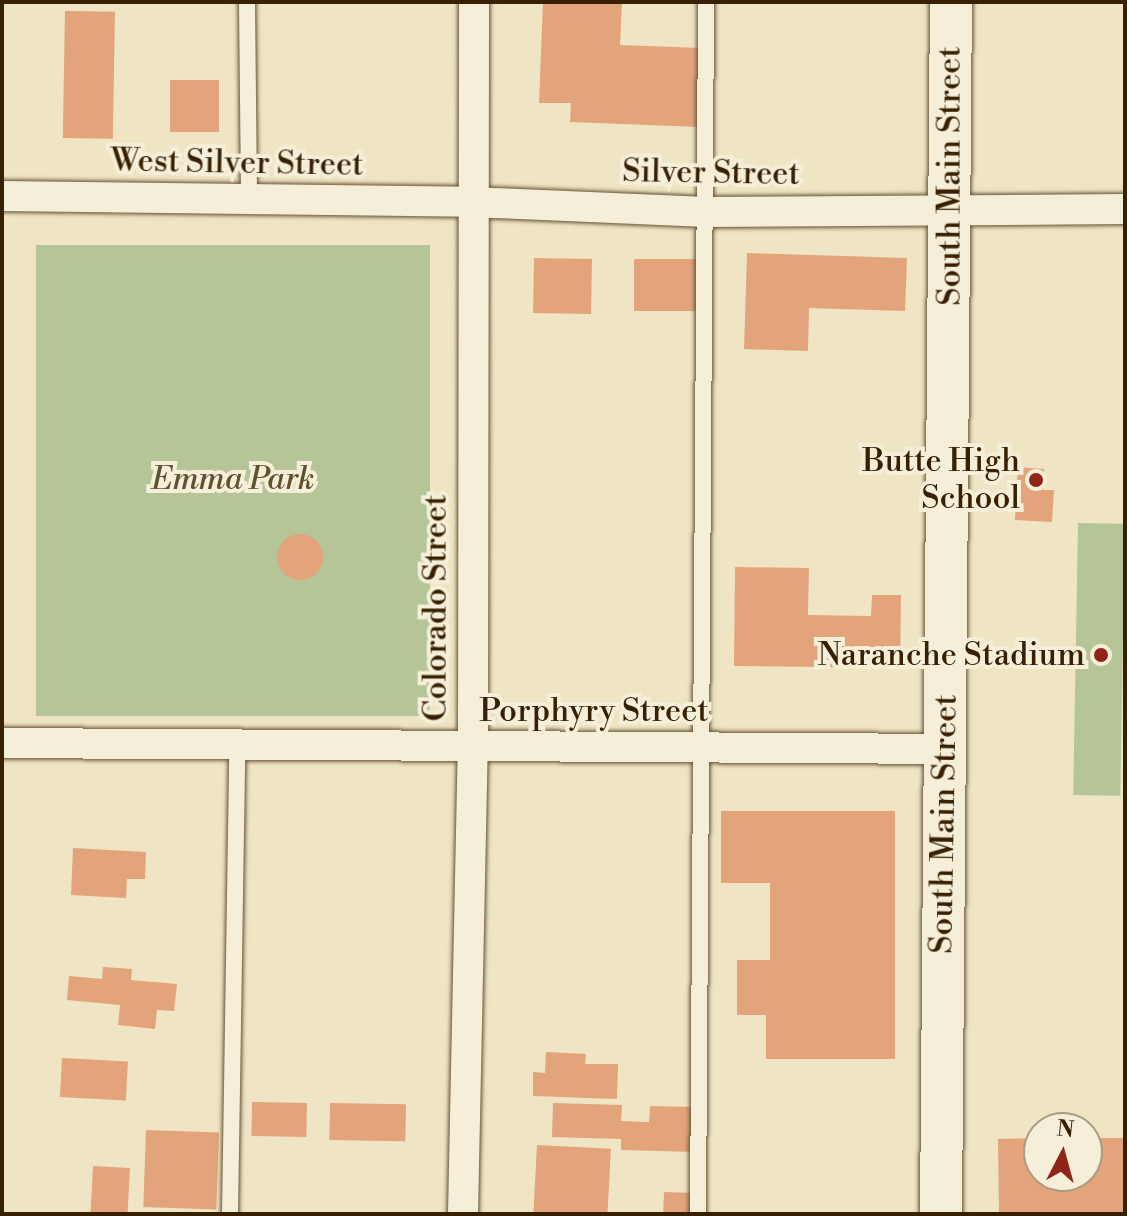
<!DOCTYPE html>
<style>
body{margin:0}
#map{position:relative;width:1127px;height:1216px;overflow:hidden;background:#efe5c5;font-family:"Libre Bodoni",serif}
div>[style]{position:absolute}
[style*='--x']{left:calc(var(--x)*1px);top:calc(var(--y)*1px);width:calc(var(--w)*1px);rotate:calc(var(--a)*1deg)}
.green>*{inset:0;background:#b5c598;transform-origin:0 0}
.building>*{inset:0;background:#e3a37b;transform-origin:0 0}
.round{border-radius:50%}
.roads{filter:drop-shadow(0 0 2px #665234) drop-shadow(0 0 2px #665234)}
.lane>*{height:16px;margin:-8px;padding:0 8px;transform-origin:8px;border-radius:8px;background:#f5eed9}
.street>*{height:30px;margin:-15px;padding:0 15px;transform-origin:15px;border-radius:15px;background:#f5eed9}
.secondary>*{height:42px;margin:-21px;padding:0 21px;transform-origin:21px;border-radius:21px;background:#f5eed9}
.dots>*{width:22px;height:22px;translate:-50% -50%;box-sizing:border-box;border:4px solid #f5eed9;border-radius:50%}
span{translate:-50% -50%;white-space:nowrap;text-align:center;line-height:1.15;-webkit-text-stroke:8px #f5eed9;paint-order:stroke}
.street-label{font-size:32px;color:#382103}
.poi-label{font-size:32px;color:#382103}
.right{translate:-100% -50%;text-align:right}
.park-label{font-size:32px;color:#5e5230;font-style:italic}
.frame{position:absolute;inset:0;border:4px solid #382103;pointer-events:none}
.north{position:absolute;left:1023px;top:1112px;width:80px;height:80px;box-sizing:border-box;background:#f5eed9;border:2px solid #a99c83;border-radius:50%;rotate:6deg;font-size:22px;font-weight:700;line-height:32px;text-align:center;color:#382103}
.north::after{content:'';display:block;margin:auto;width:28px;height:36px;background:#8f2418;clip-path:polygon(50% 0,100% 100%,50% 72%,0 100%)}
</style>
<div id="map">
<div class="green">
<i style="left:36px;top:245px;width:394px;height:471px"></i>
<i style="left:1078px;top:523px;width:47px;height:272px;rotate:1deg"></i>
</div>
<div class="building">
<i style="clip-path:polygon(543px 2px,622px 2px,620px 45px,701px 48px,699px 127px,570px 122px,571px 103px,539px 103px)"></i>
<i style="left:65px;top:11px;width:50px;height:127px;rotate:1deg"></i>
<i style="left:170px;top:80px;width:49px;height:52px"></i>
<i style="clip-path:polygon(747px 253px,907px 258px,905px 311px,809px 308px,808px 351px,744px 349px)"></i>
<i style="left:534px;top:258px;width:58px;height:55px;rotate:1deg"></i>
<i style="left:634px;top:259px;width:65px;height:52px"></i>
<i style="clip-path:polygon(1018px 467px,1044px 469px,1043px 490px,1054px 490px,1052px 522px,1015px 520px)"></i>
<i class="round" style="left:277px;top:534px;width:46px;height:46px"></i>
<i style="clip-path:polygon(735px 567px,809px 568px,808px 615px,871px 616px,872px 595px,901px 595px,900px 668px,734px 666px)"></i>
<i style="clip-path:polygon(721px 811px,895px 811px,895px 1059px,766px 1059px,766px 1015px,737px 1015px,737px 960px,770px 960px,770px 883px,721px 883px)"></i>
<i style="clip-path:polygon(73px 848px,146px 852px,145px 879px,127px 879px,126px 898px,71px 895px)"></i>
<i style="clip-path:polygon(103px 967px,132px 969px,131px 980px,177px 984px,174px 1011px,157px 1010px,155px 1029px,118px 1025px,120px 1005px,67px 1000px,69px 976px,102px 979px)"></i>
<i style="clip-path:polygon(546px 1052px,586px 1054px,585px 1064px,618px 1064px,617px 1099px,533px 1096px,533px 1072px,545px 1073px)"></i>
<i style="left:62px;top:1058px;width:66px;height:39px;rotate:3deg"></i>
<i style="left:252px;top:1102px;width:55px;height:34px;rotate:1deg"></i>
<i style="left:330px;top:1103px;width:76px;height:37px;rotate:1deg"></i>
<i style="clip-path:polygon(553px 1103px,622px 1105px,621px 1121px,649px 1122px,650px 1106px,696px 1107px,695px 1152px,621px 1150px,621px 1139px,552px 1137px)"></i>
<i style="left:146px;top:1130px;width:73px;height:77px;rotate:2deg"></i>
<i style="clip-path:polygon(1039px 1138px,1039px 1176px,1087px 1176px,1087px 1138px,1125px 1138px,1125px 1214px,999px 1214px,998px 1139px)"></i>
<i style="left:537px;top:1145px;width:74px;height:69px;rotate:3deg"></i>
<i style="left:93px;top:1166px;width:37px;height:48px;rotate:3deg"></i>
<i style="left:664px;top:1192px;width:29px;height:22px;rotate:2deg"></i>
</div>
<div class="roads">
<div class="lane">
<i style="--x:247;--y:2;--w:197;--a:89.4"></i>
<i style="--x:230;--y:1214;--w:469;--a:-89.1"></i>
<i style="--x:698;--y:1214;--w:1212;--a:-89.62"></i>
</div>
<div class="street">
<i style="--x:2;--y:196;--w:468;--a:0.7"></i>
<i style="--x:470;--y:202;--w:237;--a:2.4"></i>
<i style="--x:707;--y:212;--w:418;--a:-0.4"></i>
<i style="--x:2;--y:743;--w:943;--a:0.36"></i>
<i style="--x:463;--y:1214;--w:468;--a:-88.8"></i>
<i style="--x:473;--y:746;--w:744;--a:-89.92"></i>
</div>
<div class="secondary">
<i style="--x:941;--y:1214;--w:1212;--a:-89.53"></i>
</div>
</div>
<div class="dots">
<i style="left:1036px;top:480px;background:#8f2418"></i>
<i style="left:1101px;top:655px;background:#8f2418"></i>
</div>
<div class="street-label">
<span style="left:237px;top:163px;rotate:1deg">West Silver Street</span>
<span style="left:711px;top:173px;rotate:1deg">Silver Street</span>
<span style="left:950px;top:176px;rotate:-90deg">South Main Street</span>
<span style="left:436px;top:608px;rotate:-90deg">Colorado Street</span>
<span style="left:594px;top:711px">Porphyry Street</span>
<span style="left:944px;top:824px;rotate:-89deg">South Main Street</span>
</div>
<div class="poi-label">
<span class="right" style="left:1020px;top:480px">Butte High<br>School</span>
<span class="right" style="left:1085px;top:655px">Naranche Stadium</span>
</div>
<div class="park-label">
<span style="left:233px;top:479px">Emma Park</span>
</div>
<div class="frame"></div>
<div class="north">N</div>
</div>
